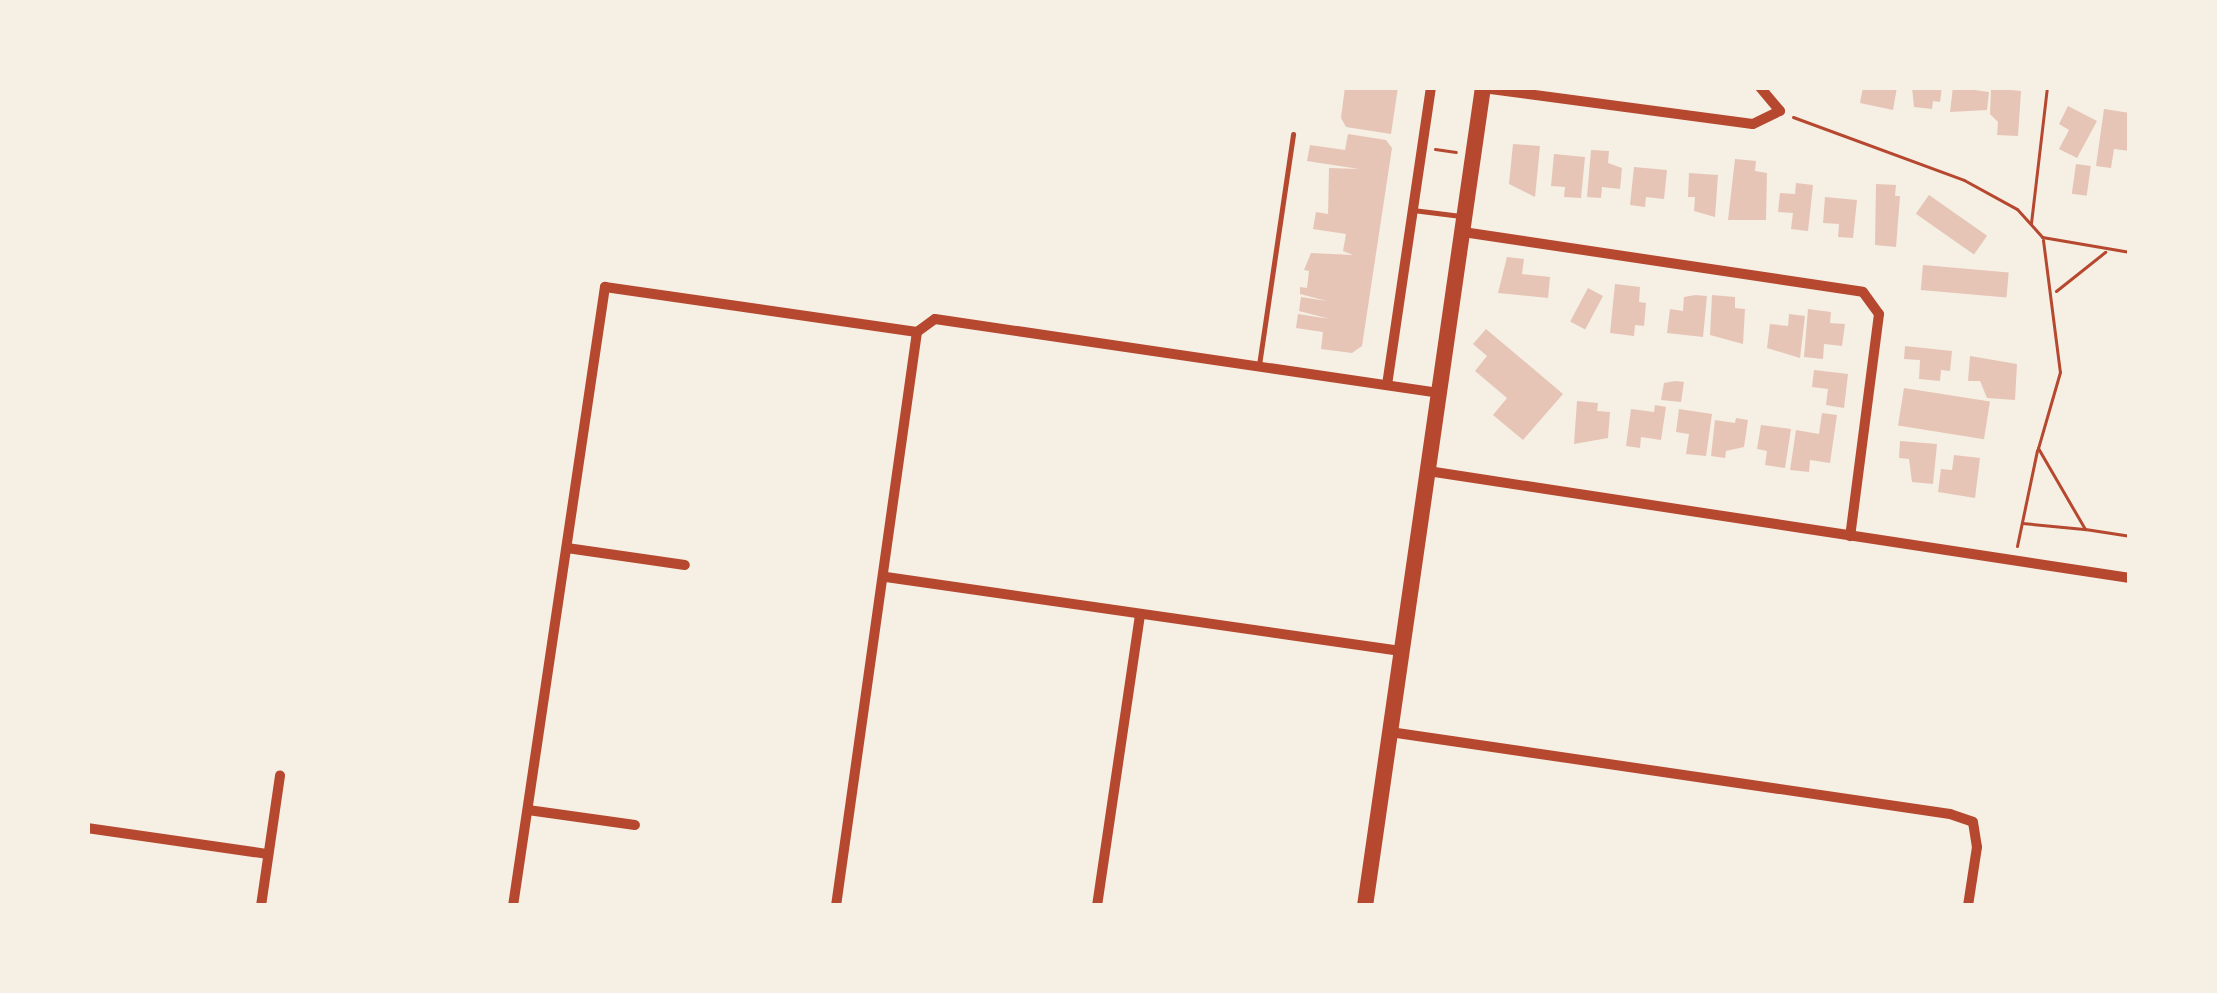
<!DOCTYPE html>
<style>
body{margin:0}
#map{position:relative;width:2217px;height:993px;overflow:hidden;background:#f6efe4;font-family:Rubik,sans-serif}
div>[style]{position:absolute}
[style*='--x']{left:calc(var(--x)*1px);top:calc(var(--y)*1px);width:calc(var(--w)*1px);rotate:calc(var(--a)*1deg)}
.building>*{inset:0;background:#e6c5b7;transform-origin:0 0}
.path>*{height:3px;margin:-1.5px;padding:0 1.5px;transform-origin:1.5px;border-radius:1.5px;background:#b5482f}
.service>*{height:4.5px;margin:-2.25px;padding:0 2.25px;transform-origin:2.25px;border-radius:2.25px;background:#b5482f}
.minor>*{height:10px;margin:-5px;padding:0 5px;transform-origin:5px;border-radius:5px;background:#b5482f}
.primary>*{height:16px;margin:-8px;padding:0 8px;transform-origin:8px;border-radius:8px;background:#b5482f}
span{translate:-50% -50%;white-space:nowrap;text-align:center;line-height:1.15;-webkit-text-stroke:9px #f6efe4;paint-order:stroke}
.frame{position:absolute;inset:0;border:90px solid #f6efe4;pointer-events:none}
</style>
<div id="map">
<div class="building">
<i style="clip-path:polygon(1345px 87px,1398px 87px,1391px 134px,1346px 127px,1341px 118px)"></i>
<i style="clip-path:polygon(1863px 87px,1897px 87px,1893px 110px,1860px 103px)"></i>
<i style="clip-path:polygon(1912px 87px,1942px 87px,1940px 102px,1933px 101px,1932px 109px,1914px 107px)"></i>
<i style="clip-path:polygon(1953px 87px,1989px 92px,1987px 110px,1950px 112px)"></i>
<i style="clip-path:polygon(1991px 88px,2021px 91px,2018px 136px,1997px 135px,1998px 122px,1990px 114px)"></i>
<i style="clip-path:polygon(2068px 106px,2097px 121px,2077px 158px,2059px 149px,2069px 130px,2059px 124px)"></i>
<i style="clip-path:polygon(2104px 109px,2130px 113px,2130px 151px,2114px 149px,2111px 168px,2096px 166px)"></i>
<i style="clip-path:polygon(1348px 134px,1386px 140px,1392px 148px,1362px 346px,1352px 353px,1321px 349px,1323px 332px,1296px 328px,1298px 314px,1330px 319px,1299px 311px,1301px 297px,1327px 301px,1300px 294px,1300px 287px,1307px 288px,1309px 271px,1304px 270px,1311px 253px,1353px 255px,1343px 251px,1346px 234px,1313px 229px,1316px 212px,1328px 214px,1329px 168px,1359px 169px,1307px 161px,1310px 145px,1345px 150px)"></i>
<i style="clip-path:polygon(1513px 144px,1540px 146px,1535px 197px,1509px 184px)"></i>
<i style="clip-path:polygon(1591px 150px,1609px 151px,1608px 163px,1622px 168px,1620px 189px,1602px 187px,1601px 198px,1587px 197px)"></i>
<i style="clip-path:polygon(1554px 154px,1585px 157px,1581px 198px,1564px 197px,1565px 187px,1551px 186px)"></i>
<i style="clip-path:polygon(1735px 159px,1756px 161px,1755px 171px,1767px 173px,1766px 220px,1728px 220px)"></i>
<i style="left:2076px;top:164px;width:15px;height:30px;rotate:8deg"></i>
<i style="clip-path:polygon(1634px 167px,1667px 170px,1664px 199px,1646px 197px,1645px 207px,1630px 205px)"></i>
<i style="clip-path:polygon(1689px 173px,1718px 175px,1715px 217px,1694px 211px,1695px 197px,1688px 197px)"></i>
<i style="clip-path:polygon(1796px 183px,1813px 185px,1808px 231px,1791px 229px,1793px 213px,1778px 212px,1780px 193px,1795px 194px)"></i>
<i style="clip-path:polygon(1876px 184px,1896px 185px,1895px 196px,1900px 196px,1896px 247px,1875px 245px)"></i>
<i style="left:1929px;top:195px;width:71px;height:23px;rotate:35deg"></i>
<i style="clip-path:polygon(1825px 197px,1857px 200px,1853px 238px,1838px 237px,1839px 224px,1823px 223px)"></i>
<i style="clip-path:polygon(1507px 257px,1524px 259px,1522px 274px,1550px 277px,1548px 298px,1498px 293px)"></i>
<i style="left:1923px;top:265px;width:86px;height:25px;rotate:5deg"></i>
<i style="clip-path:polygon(1615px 284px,1640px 287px,1639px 302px,1646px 303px,1644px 326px,1635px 325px,1634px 336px,1610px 333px)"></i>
<i style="left:1588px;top:288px;width:17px;height:38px;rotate:28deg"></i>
<i style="clip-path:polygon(1695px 295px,1707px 296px,1703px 337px,1667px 333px,1670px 309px,1683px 311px,1684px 297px)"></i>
<i style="clip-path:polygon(1712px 295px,1735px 297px,1735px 308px,1745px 309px,1743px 344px,1710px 335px)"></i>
<i style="clip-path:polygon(1808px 309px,1831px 312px,1830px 323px,1845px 324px,1842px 346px,1824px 344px,1823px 359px,1804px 357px)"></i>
<i style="clip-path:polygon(1789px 314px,1805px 316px,1800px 358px,1767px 348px,1770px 324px,1788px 326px)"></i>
<i style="clip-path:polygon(1486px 329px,1563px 394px,1523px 440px,1493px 415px,1507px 398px,1475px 371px,1487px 356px,1473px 344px)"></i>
<i style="clip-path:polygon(1905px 346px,1952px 351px,1950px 371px,1941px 370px,1940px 381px,1919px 379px,1920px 360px,1904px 359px)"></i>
<i style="clip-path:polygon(1970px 356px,2017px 364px,2015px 400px,1987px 398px,1980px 381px,1968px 381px)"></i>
<i style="clip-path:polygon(1814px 370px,1848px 374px,1844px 408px,1826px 405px,1828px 389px,1812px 387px)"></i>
<i style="clip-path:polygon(1675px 381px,1684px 382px,1681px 402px,1661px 400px,1664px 383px)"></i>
<i style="left:1904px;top:388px;width:87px;height:38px;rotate:9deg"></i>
<i style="clip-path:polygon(1577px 401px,1598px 403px,1597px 411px,1610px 412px,1608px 438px,1574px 444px)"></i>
<i style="clip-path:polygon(1655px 405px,1666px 407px,1661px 440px,1641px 437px,1640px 448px,1626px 446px,1631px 409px,1654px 412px)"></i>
<i style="clip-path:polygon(1679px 409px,1712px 414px,1706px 456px,1686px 454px,1689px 434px,1676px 432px)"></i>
<i style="clip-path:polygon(1822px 413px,1837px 415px,1830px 463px,1810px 460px,1809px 472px,1790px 470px,1796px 430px,1819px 434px)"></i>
<i style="clip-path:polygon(1736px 418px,1748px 420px,1744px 447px,1726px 451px,1725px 458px,1711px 456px,1715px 420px,1735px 423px)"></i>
<i style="clip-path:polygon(1761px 425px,1791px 429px,1785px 468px,1765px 465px,1767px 451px,1757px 449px)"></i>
<i style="clip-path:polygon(1900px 441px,1937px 444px,1933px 484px,1912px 482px,1909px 459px,1899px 458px)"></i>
<i style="clip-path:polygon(1954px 455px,1980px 458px,1975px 498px,1938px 492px,1941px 469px,1952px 470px)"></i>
</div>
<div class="path">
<i style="--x:1793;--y:117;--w:182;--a:20.2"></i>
<i style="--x:1964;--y:180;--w:60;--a:28.7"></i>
<i style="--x:2017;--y:209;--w:38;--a:48"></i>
<i style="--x:2042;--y:237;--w:89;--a:9.7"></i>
<i style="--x:1435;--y:149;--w:21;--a:8"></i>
<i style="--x:2031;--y:223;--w:137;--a:-83.3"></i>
<i style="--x:2043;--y:240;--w:133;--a:82.7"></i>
<i style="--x:2060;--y:372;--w:79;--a:106.1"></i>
<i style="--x:2038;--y:448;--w:94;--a:59.9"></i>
<i style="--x:2085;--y:529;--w:46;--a:8.8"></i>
<i style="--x:2056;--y:291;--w:63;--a:-38.5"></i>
<i style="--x:2022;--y:523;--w:62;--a:5.5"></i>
<i style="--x:2017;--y:546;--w:98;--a:-78.2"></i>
</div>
<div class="service">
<i style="--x:1413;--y:210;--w:48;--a:7.1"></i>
<i style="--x:1259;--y:365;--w:233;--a:-81.6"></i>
</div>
<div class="minor">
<i style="--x:1483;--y:88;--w:272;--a:7.6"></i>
<i style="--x:1753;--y:124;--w:30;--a:-26"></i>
<i style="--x:1780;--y:111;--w:31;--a:-130"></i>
<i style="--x:1463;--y:232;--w:404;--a:8.5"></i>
<i style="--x:1863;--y:292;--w:27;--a:54"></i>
<i style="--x:1879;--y:314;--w:224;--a:97.4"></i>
<i style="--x:917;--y:332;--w:22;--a:-36"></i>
<i style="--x:935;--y:319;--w:509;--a:8.35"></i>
<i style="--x:1387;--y:385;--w:301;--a:-81.6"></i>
<i style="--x:1428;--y:471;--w:710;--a:8.67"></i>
<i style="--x:567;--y:548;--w:119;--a:8.2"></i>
<i style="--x:886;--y:577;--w:520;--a:8.18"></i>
<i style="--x:1390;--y:732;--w:566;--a:8.33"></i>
<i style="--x:1950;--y:814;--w:24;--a:19"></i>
<i style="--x:1973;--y:822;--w:25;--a:81"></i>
<i style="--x:1977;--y:847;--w:60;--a:98.7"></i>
<i style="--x:528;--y:810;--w:108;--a:8"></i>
<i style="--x:87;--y:828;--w:183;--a:8.2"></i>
<i style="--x:261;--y:906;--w:132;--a:-81.7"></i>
<i style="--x:513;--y:906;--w:626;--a:-81.55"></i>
<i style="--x:605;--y:287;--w:315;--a:8.2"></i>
<i style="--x:836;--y:906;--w:580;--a:-81.97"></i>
<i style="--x:1097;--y:906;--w:295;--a:-81.6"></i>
</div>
<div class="primary">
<i style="--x:1365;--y:906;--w:827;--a:-81.8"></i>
</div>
<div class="frame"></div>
</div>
